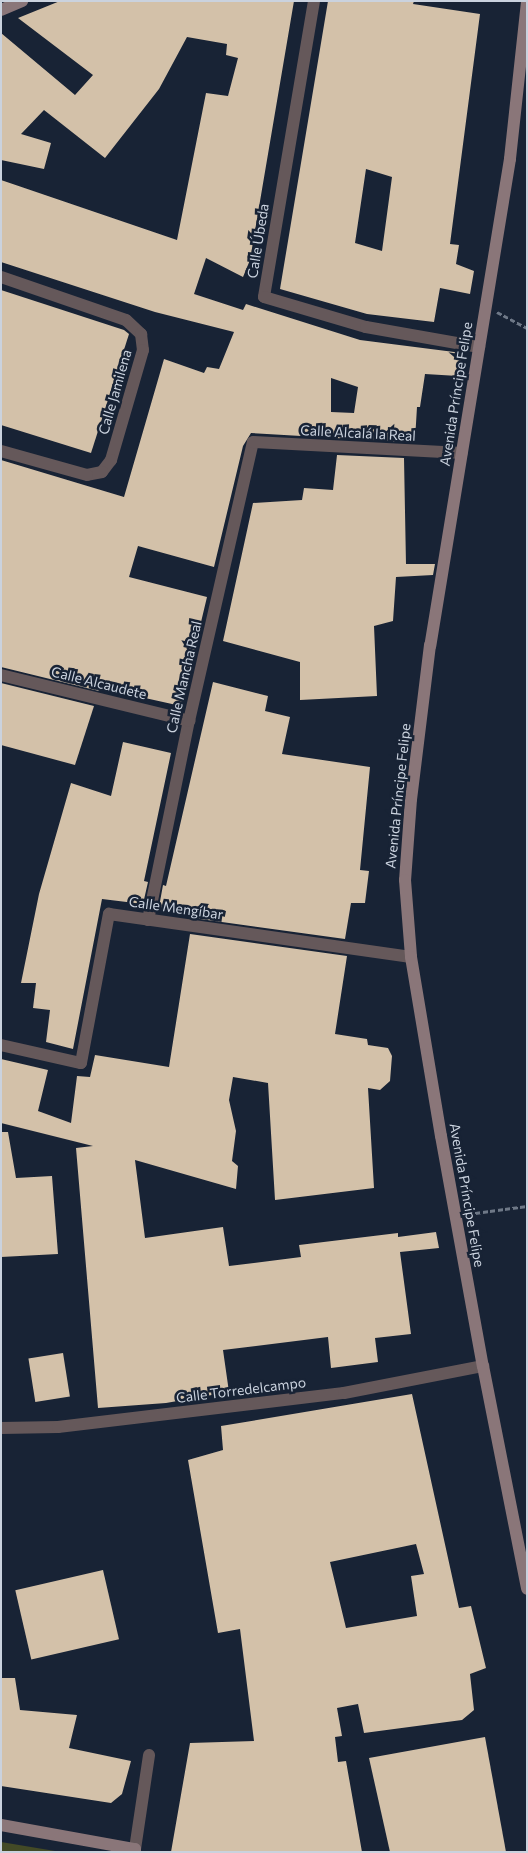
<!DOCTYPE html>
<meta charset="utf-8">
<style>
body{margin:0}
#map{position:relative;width:528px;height:1853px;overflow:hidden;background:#182335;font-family:Commissioner,sans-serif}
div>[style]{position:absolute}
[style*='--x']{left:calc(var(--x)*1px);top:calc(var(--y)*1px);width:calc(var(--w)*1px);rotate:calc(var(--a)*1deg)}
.green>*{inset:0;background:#434a26}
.building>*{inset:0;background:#d3c1a9;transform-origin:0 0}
.path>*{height:3px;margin-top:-1.5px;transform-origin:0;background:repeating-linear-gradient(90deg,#6e7887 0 5px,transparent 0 7.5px)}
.street>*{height:12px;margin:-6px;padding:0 6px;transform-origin:6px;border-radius:6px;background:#65585a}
.secondary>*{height:12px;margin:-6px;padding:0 6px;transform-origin:6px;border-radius:6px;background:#8a7679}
span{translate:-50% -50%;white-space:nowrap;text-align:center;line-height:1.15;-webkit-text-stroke:5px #182335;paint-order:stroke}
.street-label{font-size:14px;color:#cad2de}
.frame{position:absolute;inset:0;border:2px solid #cad2de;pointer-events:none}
</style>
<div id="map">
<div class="green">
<i style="clip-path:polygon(1px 1842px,61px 1852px,1px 1852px)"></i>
</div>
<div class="building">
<i style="clip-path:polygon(evenodd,60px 1px,294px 1px,250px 260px,243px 277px,206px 258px,194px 294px,243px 310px,246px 304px,360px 340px,462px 353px,458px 376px,425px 374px,420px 407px,417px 407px,415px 440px,404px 439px,404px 442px,251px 433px,243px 446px,214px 567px,138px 546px,129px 577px,207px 597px,181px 706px,100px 688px,99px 691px,1px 667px,1px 460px,124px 497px,164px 359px,204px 373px,207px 367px,219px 369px,234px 332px,155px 312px,1px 262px,1px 180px,177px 240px,206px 93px,228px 96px,238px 58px,226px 55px,227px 44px,187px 37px,159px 89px,105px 158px,44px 110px,21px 134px,51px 143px,44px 169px,1px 160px,1px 33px,75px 95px,93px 75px,18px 18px,60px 1px,331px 378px,358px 387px,354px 413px,331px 412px,331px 378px)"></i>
<i style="clip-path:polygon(evenodd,328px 1px,414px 1px,413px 4px,480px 14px,450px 244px,459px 245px,456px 264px,474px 271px,470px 294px,440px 288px,434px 322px,367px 314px,280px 289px,328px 1px,366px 169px,392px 177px,382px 251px,355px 243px,366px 169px)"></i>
<i style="clip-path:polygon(1px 290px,124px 330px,129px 334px,91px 453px,1px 425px)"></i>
<i style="clip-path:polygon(337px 455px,404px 458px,406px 564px,435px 564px,433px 575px,396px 577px,393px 621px,374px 626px,377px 696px,300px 700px,300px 662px,223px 641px,253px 503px,302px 500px,304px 488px,333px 490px)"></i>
<i style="clip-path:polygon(213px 682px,268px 696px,265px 711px,290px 717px,282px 754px,370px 767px,360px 870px,369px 871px,365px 903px,351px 903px,345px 939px,193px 918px,193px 913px,159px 907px,163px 885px,166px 886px)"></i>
<i style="clip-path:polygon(1px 683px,94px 706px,75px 765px,1px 745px)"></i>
<i style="clip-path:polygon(123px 742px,171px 753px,144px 881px,148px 882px,143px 904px,102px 899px,73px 1049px,46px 1042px,50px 1010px,33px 1008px,36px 983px,21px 983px,39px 894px,71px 783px,111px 796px)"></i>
<i style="clip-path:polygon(190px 934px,347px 956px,335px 1034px,367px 1039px,368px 1045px,388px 1048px,392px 1056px,390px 1081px,380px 1090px,368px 1088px,374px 1188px,275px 1200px,268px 1083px,233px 1077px,229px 1100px,236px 1131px,232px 1161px,238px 1166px,236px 1189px,135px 1160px,145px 1238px,223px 1227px,229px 1266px,301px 1257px,299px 1245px,398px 1233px,398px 1237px,436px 1232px,439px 1248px,400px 1252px,411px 1334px,375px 1338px,378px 1362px,331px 1368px,328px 1337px,223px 1350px,229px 1392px,166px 1403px,98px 1408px,76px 1148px,93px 1146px,1px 1123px,1px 1059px,48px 1070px,38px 1111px,71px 1123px,77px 1076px,90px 1077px,95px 1055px,169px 1067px)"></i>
<i style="clip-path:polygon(1px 1132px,8px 1132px,16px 1178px,52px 1176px,58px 1254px,1px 1257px)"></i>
<i style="left:63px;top:1353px;width:44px;height:35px;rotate:81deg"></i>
<i style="clip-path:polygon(evenodd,412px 1394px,459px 1608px,471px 1606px,486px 1668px,470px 1674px,474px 1710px,462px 1720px,364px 1733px,358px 1704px,337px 1708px,342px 1736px,335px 1737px,338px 1762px,346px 1761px,362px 1852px,171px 1852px,190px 1743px,254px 1741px,240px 1629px,218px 1633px,188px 1460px,223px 1450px,221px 1426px,412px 1394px,416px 1544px,424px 1574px,411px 1576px,417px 1616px,346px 1628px,330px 1562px,416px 1544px)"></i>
<i style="left:103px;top:1570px;width:71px;height:90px;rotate:77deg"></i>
<i style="clip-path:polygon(1px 1678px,15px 1678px,20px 1710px,77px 1715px,69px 1748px,131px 1761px,122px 1794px,111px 1803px,1px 1786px)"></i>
<i style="clip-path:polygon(485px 1737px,506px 1852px,390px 1852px,369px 1758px)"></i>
</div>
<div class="path">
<i style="--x:497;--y:312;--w:34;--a:28"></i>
<i style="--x:468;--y:1214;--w:60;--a:-7.7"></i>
</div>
<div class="street">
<i style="--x:314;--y:1;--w:300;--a:99.6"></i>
<i style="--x:264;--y:297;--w:106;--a:16.4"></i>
<i style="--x:366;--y:327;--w:115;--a:10"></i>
<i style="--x:1;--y:277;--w:132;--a:19"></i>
<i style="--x:126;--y:320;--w:21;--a:43"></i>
<i style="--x:141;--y:334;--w:16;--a:83"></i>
<i style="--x:143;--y:350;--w:115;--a:106.2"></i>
<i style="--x:111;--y:460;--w:15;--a:127"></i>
<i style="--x:102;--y:472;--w:15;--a:169"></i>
<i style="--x:87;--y:475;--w:89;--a:-164.4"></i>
<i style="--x:1;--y:675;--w:194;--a:13.7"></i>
<i style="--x:148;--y:920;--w:203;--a:-78.4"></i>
<i style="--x:189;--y:721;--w:286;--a:-77.1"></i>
<i style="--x:253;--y:442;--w:209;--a:3"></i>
<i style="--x:1;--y:1045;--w:82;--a:12.7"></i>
<i style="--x:81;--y:1063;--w:152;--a:-79.4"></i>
<i style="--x:109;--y:914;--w:305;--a:8.1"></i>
<i style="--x:1;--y:1428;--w:57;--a:-1"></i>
<i style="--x:58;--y:1427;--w:288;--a:-6.8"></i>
<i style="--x:344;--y:1393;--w:142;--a:-11"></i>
<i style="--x:135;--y:1849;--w:95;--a:-81.5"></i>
</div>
<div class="secondary">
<i style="--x:527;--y:2;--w:158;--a:96.2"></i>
<i style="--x:510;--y:159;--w:493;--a:99.3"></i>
<i style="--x:430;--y:645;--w:155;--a:97"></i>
<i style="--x:411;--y:799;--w:81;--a:94.2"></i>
<i style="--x:405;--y:880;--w:77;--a:85.5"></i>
<i style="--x:411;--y:957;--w:181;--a:80.5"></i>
<i style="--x:441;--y:1136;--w:234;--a:79.7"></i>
<i style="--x:483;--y:1366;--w:227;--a:78.8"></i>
<i style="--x:1;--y:10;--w:23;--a:-23"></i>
<i style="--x:1;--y:1825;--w:136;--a:10.2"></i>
<i style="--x:135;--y:1849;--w:3;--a:90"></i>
</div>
<div class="street-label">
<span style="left:258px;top:241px;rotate:-81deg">Calle Úbeda</span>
<span style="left:115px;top:392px;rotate:-74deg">Calle Jamilena</span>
<span style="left:456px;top:394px;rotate:-81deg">Avenida Príncipe Felipe</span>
<span style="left:358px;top:433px;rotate:3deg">Calle Alcalá la Real</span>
<span style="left:184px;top:677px;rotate:-77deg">Calle Mancha Real</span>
<span style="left:99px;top:683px;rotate:14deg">Calle Alcaudete</span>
<span style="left:398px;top:796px;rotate:-84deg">Avenida Príncipe Felipe</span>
<span style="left:176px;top:908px;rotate:8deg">Calle Mengíbar</span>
<span style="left:467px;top:1195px;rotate:80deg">Avenida Príncipe Felipe</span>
<span style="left:241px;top:1390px;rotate:-7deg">Calle Torredelcampo</span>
</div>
<div class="frame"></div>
</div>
